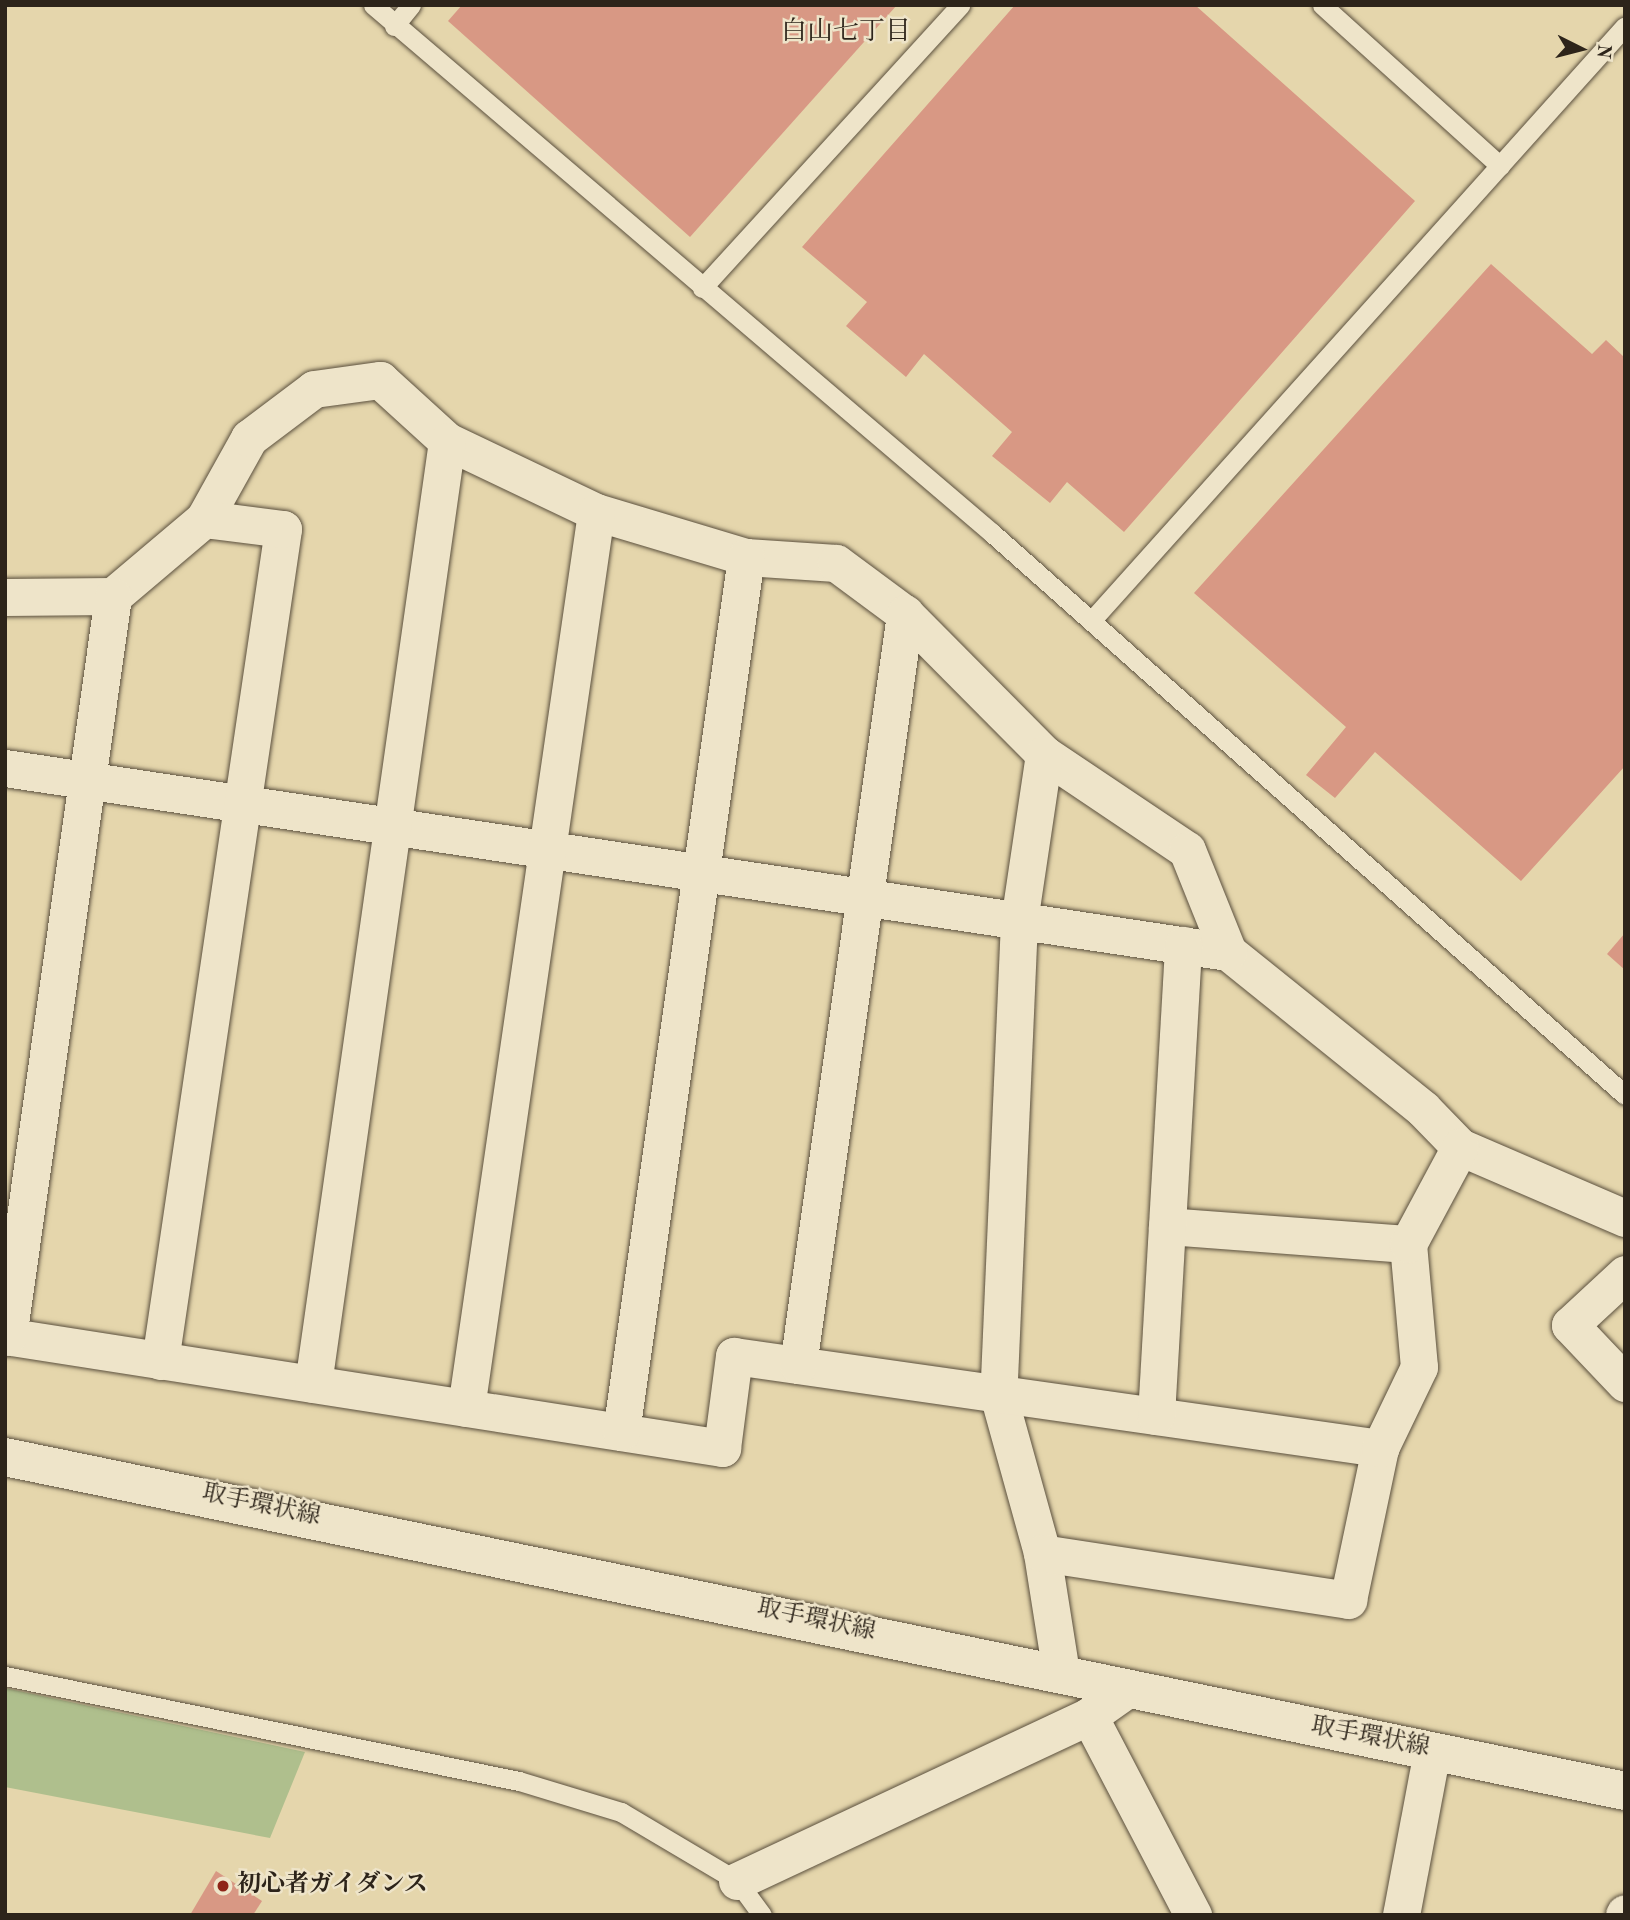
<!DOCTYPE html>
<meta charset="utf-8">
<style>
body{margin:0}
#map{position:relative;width:1630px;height:1920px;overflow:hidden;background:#e5d6ac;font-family:"Old Standard TT","Noto Serif JP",serif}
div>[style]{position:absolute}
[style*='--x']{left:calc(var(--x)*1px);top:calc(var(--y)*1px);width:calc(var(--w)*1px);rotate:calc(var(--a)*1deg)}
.green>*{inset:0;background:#afbf8d}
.building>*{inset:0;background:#d89884}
.roads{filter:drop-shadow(0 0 2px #5b503e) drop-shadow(0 0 2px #5b503e)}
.service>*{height:19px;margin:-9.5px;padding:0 9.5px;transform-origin:9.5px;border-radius:9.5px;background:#eee4c9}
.minor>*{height:37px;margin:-18.5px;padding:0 18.5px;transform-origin:18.5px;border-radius:18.5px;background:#eee4c9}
.tertiary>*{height:38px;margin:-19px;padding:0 19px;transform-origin:19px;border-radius:19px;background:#eee4c9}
.dots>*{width:19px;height:19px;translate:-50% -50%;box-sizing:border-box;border:4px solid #eee4c9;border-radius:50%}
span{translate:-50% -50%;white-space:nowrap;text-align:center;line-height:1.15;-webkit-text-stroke:5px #eee4c9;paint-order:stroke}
.street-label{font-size:24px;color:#2d241a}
.poi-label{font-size:24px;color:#2d241a;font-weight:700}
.left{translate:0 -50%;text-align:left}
.neighbourhood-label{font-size:26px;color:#2d241a}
.frame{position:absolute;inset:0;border:7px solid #2d241a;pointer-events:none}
.north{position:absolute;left:1546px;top:14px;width:70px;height:70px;-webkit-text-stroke:5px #eee4c9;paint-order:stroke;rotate:96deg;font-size:19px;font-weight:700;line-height:28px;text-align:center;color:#2d241a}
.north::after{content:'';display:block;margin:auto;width:24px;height:32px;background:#2d241a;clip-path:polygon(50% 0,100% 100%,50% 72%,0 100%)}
</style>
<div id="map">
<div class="green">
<i style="clip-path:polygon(5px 1688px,305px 1752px,270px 1838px,5px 1787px)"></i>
</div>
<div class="building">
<i style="clip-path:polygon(462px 5px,897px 5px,690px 237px,448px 21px)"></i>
<i style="clip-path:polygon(1015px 5px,1195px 5px,1415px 201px,1124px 532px,1067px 482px,1050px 503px,992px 456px,1012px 432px,924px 354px,906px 377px,846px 326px,867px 302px,802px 247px)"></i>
<i style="clip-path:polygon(1491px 264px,1592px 354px,1606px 340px,1625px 358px,1625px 766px,1521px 881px,1375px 752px,1335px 798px,1306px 775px,1346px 727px,1194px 593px)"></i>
<i style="clip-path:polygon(1625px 933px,1625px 970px,1607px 954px)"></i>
<i style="clip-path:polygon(216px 1871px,262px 1901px,253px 1915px,190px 1915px)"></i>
</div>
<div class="roads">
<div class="service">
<i style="--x:373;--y:5;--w:814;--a:40.46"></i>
<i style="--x:992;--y:533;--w:846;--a:41.6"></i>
<i style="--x:1322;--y:5;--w:240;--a:42.1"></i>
<i style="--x:394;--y:26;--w:27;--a:-51"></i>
<i style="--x:702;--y:288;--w:383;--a:-47.6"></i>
<i style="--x:1091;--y:621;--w:799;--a:-48.09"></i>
<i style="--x:5;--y:1676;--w:525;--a:11.55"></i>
<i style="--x:519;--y:1781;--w:107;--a:16.9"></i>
<i style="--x:621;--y:1812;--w:135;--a:30.7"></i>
<i style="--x:737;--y:1881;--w:42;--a:53.7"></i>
</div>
<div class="minor">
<i style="--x:5;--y:597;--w:108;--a:-0.5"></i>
<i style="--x:113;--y:596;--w:119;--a:-40.2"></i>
<i style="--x:204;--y:519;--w:93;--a:-60.9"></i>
<i style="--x:249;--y:438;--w:81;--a:-37"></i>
<i style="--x:314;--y:389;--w:67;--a:-7.8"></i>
<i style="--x:380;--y:380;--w:91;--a:42.3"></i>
<i style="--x:447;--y:441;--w:165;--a:25.5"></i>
<i style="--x:596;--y:512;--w:157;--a:16.7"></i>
<i style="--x:746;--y:557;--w:90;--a:3.8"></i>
<i style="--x:836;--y:563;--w:86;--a:36.5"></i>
<i style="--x:905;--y:614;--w:197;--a:45.2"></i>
<i style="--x:1044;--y:754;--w:172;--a:33.9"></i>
<i style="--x:1187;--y:850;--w:110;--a:68.1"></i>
<i style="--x:1228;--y:952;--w:250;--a:38.8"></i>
<i style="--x:1423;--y:1109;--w:53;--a:45.8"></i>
<i style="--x:1460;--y:1147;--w:180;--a:23.3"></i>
<i style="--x:1044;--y:754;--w:169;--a:98.5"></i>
<i style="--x:1019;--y:921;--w:473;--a:92.5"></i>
<i style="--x:998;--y:1394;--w:165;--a:74.5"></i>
<i style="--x:1042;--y:1553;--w:121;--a:81"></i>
<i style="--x:5;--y:768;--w:1237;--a:8.56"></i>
<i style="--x:1167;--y:1226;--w:242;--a:4.3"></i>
<i style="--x:1625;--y:1274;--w:75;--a:137.2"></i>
<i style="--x:1570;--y:1325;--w:80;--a:46.5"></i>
<i style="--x:5;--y:1336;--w:726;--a:8.88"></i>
<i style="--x:722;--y:1448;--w:93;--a:-82.6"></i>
<i style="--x:734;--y:1356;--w:653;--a:8.11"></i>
<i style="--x:8;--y:1337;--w:748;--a:-81.93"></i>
<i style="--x:160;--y:1361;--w:841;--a:-81.59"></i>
<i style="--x:283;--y:529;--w:80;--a:-172.8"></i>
<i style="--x:798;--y:1365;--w:759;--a:-81.89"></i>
<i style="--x:313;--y:1384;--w:952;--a:-81.91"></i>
<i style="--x:466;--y:1408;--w:905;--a:-81.74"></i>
<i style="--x:1156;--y:1416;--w:472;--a:-86.7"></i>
<i style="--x:621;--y:1432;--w:884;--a:-81.87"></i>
<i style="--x:1042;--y:1553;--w:310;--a:8.7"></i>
<i style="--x:1348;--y:1600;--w:155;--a:-78.1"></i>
<i style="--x:1380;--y:1448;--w:90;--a:-64.3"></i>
<i style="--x:1419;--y:1367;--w:123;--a:-95.1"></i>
<i style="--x:1408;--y:1244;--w:110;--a:-61.8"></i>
<i style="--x:1089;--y:1716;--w:225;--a:62.4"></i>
<i style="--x:737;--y:1881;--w:389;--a:-25.1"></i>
<i style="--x:1089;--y:1716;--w:45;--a:-35.1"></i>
<i style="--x:1401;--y:1915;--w:167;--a:-79.3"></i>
<i style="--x:1624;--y:1915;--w:2;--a:-63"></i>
</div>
<div class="tertiary">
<i style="--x:5;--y:1457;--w:1654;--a:11.65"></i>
</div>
</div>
<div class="dots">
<i style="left:223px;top:1886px;background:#8f2418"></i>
</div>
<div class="street-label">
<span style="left:261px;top:1506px;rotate:12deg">取手環状線</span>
<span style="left:816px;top:1621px;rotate:12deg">取手環状線</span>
<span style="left:1370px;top:1738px;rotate:11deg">取手環状線</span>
</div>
<div class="poi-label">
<span class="left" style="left:237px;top:1886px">初心者ガイダンス</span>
</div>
<div class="neighbourhood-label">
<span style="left:846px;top:33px">白山七丁目</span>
</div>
<div class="frame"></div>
<div class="north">N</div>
</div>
